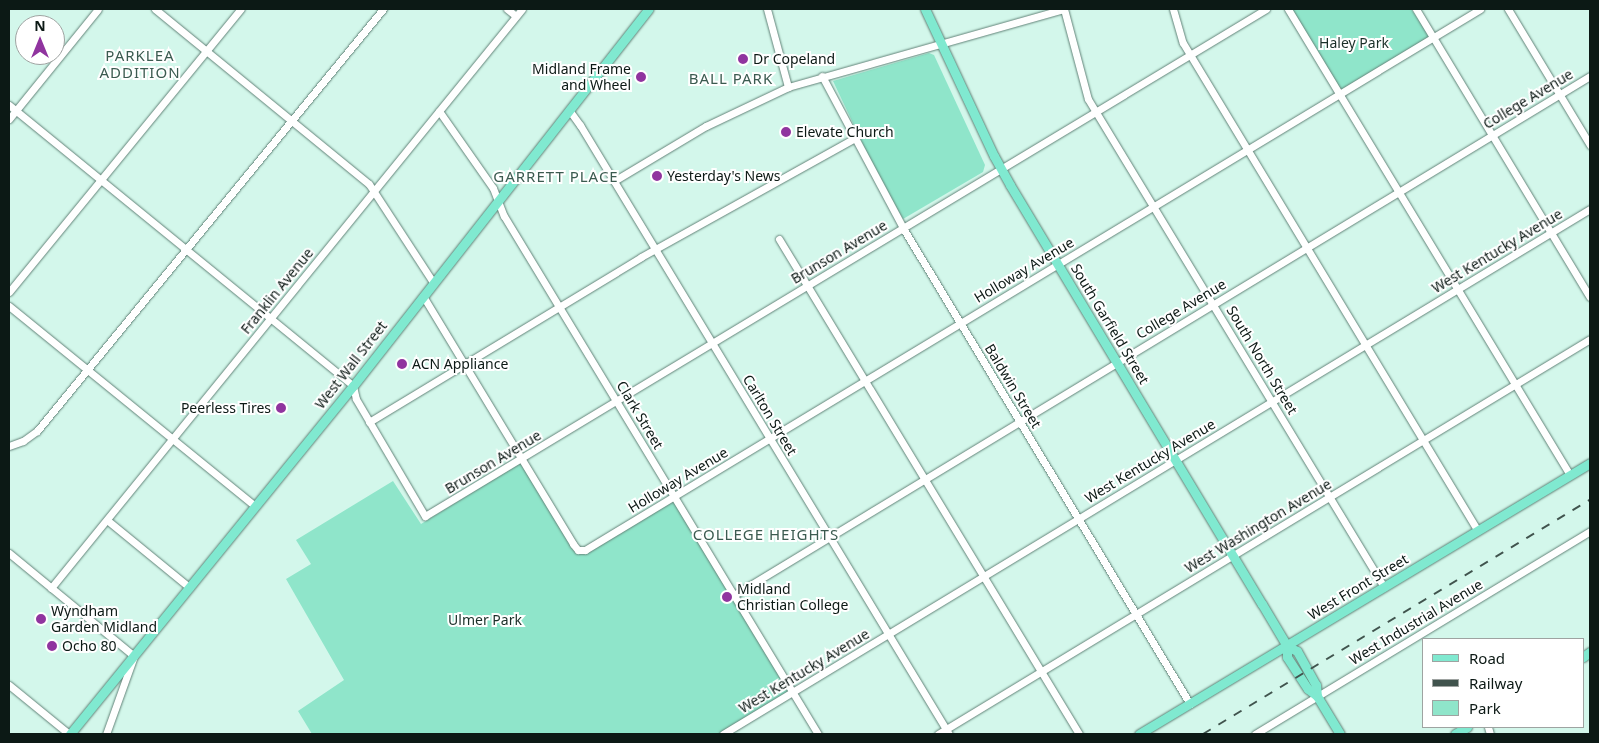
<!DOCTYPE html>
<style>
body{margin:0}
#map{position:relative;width:1599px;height:743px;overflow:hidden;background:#d3f7eb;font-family:"Noto Sans",sans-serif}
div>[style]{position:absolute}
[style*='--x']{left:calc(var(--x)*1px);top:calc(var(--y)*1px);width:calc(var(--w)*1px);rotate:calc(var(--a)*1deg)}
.green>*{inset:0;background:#8fe5ca}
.roads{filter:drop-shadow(0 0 1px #628378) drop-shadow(0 0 1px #628378)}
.minor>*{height:7px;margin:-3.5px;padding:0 3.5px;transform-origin:3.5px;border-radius:3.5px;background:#fff}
.major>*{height:9px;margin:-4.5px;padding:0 4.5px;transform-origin:4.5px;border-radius:4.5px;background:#80e9d0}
.rail>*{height:2px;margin-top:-1px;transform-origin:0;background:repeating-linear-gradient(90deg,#40534d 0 9px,transparent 0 18px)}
.dots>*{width:14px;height:14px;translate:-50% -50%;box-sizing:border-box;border:2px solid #fff;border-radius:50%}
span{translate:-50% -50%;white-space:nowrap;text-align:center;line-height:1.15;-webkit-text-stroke:4px #fff;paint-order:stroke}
.park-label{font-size:14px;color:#1a2f28}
.poi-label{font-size:14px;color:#0c1915}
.left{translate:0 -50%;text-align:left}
.right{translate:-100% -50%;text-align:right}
.street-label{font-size:14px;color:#0c1915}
.neighbourhood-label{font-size:15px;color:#3b5b50;letter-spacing:1px}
.frame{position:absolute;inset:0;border:10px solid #0c1915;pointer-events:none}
.legend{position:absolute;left:1422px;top:638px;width:162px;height:90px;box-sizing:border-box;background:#fff;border:1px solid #9ea3a1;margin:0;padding:6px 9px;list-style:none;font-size:15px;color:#0c1915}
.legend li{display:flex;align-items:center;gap:10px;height:25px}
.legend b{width:25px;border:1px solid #9ea3a1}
.north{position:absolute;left:15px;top:15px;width:50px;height:50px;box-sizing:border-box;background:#fff;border:1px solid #9ea3a1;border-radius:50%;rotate:0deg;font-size:14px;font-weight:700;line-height:20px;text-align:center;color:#0c1915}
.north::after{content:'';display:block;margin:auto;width:18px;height:22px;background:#90349f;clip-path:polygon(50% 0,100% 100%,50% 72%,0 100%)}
</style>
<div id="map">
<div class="green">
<i style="clip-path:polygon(1292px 9px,1411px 9px,1430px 37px,1341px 90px)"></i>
<i style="clip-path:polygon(929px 53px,934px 55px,985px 165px,983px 172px,903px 219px,878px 176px,833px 81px)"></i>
<i style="clip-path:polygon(522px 462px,578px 551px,674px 499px,791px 691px,718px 734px,312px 734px,298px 711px,344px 680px,286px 579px,311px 564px,296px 540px,393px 481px,421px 524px)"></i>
</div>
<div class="roads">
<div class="minor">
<i style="--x:155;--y:9;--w:276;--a:39.3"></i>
<i style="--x:369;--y:184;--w:117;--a:56.9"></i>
<i style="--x:507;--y:9;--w:11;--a:38"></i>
<i style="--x:767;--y:9;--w:81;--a:74.9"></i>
<i style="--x:1064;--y:9;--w:93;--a:75.1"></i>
<i style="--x:1088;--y:99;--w:571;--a:58.76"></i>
<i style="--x:1173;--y:9;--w:35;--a:74"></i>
<i style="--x:1183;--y:43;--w:570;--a:58.85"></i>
<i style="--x:1288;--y:9;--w:545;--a:58.82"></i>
<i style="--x:1416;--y:9;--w:336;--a:58.9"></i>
<i style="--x:1508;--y:9;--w:159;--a:58.9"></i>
<i style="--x:822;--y:76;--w:172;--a:61.9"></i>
<i style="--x:903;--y:228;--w:556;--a:58.91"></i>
<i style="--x:9;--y:105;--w:444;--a:39.2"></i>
<i style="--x:353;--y:386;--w:13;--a:77"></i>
<i style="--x:356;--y:399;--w:136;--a:59.5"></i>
<i style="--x:425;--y:516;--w:982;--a:-31.08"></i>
<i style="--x:569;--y:110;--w:19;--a:54"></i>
<i style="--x:580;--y:125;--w:712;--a:58.79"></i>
<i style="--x:439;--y:111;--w:94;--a:55"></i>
<i style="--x:493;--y:188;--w:30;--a:69"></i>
<i style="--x:504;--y:216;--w:606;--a:58.78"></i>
<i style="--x:9;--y:119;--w:141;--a:-51"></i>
<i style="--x:614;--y:181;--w:107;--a:-30.9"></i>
<i style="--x:706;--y:126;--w:91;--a:-25.4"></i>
<i style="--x:788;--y:87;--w:287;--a:-15.8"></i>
<i style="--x:779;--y:239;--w:579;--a:58.78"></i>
<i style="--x:9;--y:292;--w:366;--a:-50.7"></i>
<i style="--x:423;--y:296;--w:290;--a:58.8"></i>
<i style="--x:573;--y:544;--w:8;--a:50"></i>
<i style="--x:578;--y:550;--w:7;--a:0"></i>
<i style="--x:585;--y:550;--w:1046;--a:-31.15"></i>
<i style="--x:9;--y:306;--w:317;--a:39.1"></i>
<i style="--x:369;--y:422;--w:318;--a:-31.2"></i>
<i style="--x:641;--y:257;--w:243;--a:-29.1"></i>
<i style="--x:9;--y:446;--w:15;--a:-20"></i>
<i style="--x:23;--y:441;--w:17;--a:-36"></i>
<i style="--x:37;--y:431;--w:546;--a:-50.65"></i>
<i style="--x:107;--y:520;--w:107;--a:39.3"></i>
<i style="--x:9;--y:553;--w:162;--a:39.5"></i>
<i style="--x:134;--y:656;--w:83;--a:109.7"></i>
<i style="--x:51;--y:588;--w:746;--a:-50.87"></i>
<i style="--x:734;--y:595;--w:1001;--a:-31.23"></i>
<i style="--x:9;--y:685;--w:77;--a:39.2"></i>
<i style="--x:1488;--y:727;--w:7;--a:74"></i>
<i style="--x:723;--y:734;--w:1014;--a:-31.2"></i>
<i style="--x:938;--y:734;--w:762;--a:-31.21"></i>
<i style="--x:1255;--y:734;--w:392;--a:-31.2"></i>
</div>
<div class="major">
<i style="--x:925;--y:9;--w:162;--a:64.9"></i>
<i style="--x:994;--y:156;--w:33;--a:61"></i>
<i style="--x:1010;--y:185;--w:489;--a:59"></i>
<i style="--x:1262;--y:604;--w:49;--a:59.2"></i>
<i style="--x:1287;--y:646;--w:11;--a:90"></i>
<i style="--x:1287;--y:657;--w:38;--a:57"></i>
<i style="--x:1308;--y:689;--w:11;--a:38"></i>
<i style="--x:1317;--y:696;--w:44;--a:58.8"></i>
<i style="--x:1287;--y:646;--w:11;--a:27"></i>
<i style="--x:1297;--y:651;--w:39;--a:61"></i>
<i style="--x:1316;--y:685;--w:11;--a:85"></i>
<i style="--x:1583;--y:657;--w:9;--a:-36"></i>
<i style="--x:70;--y:734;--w:449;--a:-50.9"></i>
<i style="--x:353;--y:386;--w:479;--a:-51.9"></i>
<i style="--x:1139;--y:734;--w:526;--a:-31"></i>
<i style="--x:1455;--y:734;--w:14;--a:-30"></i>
</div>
</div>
<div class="rail">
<i style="--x:1203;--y:734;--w:452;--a:-31.2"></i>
</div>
<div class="dots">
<i style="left:743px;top:59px;background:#90349f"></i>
<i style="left:641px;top:77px;background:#90349f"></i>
<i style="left:786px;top:132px;background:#90349f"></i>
<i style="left:657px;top:176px;background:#90349f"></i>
<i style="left:402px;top:364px;background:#90349f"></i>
<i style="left:281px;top:408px;background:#90349f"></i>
<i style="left:727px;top:597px;background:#90349f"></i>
<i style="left:41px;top:619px;background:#90349f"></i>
<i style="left:52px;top:646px;background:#90349f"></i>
</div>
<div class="park-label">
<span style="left:1354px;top:43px">Haley Park</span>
<span style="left:485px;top:620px">Ulmer Park</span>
</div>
<div class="poi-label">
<span class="left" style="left:753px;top:59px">Dr Copeland</span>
<span class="right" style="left:631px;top:77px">Midland Frame<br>and Wheel</span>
<span class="left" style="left:796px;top:132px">Elevate Church</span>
<span class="left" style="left:667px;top:176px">Yesterday's News</span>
<span class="left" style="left:412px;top:364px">ACN Appliance</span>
<span class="right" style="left:271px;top:408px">Peerless Tires</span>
<span class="left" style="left:737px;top:597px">Midland<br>Christian College</span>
<span class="left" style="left:51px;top:619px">Wyndham<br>Garden Midland</span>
<span class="left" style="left:62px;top:646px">Ocho 80</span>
</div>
<div class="street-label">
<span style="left:1528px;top:99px;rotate:-31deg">College Avenue</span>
<span style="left:1497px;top:251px;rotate:-31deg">West Kentucky Avenue</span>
<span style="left:839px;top:252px;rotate:-31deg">Brunson Avenue</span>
<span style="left:1024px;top:270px;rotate:-31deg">Holloway Avenue</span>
<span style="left:277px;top:291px;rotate:-51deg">Franklin Avenue</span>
<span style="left:1181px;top:309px;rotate:-31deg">College Avenue</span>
<span style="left:1110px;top:324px;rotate:59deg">South Garfield Street</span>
<span style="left:1262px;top:360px;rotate:59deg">South North Street</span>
<span style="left:351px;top:365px;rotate:-52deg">West Wall Street</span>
<span style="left:1013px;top:386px;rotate:59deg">Baldwin Street</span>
<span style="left:640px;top:415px;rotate:59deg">Clark Street</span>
<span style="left:770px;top:415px;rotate:59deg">Carlton Street</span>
<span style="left:1150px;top:461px;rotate:-31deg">West Kentucky Avenue</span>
<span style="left:493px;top:462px;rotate:-31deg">Brunson Avenue</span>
<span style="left:678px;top:480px;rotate:-31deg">Holloway Avenue</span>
<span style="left:1258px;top:526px;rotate:-31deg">West Washington Avenue</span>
<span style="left:1358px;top:587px;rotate:-31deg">West Front Street</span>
<span style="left:1416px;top:622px;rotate:-31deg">West Industrial Avenue</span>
<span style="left:804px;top:671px;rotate:-31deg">West Kentucky Avenue</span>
</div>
<div class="neighbourhood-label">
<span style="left:140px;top:64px">PARKLEA<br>ADDITION</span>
<span style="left:731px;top:79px">BALL PARK</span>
<span style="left:556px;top:177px">GARRETT PLACE</span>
<span style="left:766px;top:535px">COLLEGE HEIGHTS</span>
</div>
<div class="frame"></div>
<ul class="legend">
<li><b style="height:6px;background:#80e9d0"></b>Road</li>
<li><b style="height:6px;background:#40534d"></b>Railway</li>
<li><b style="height:14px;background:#8fe5ca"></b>Park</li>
</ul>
<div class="north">N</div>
</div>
